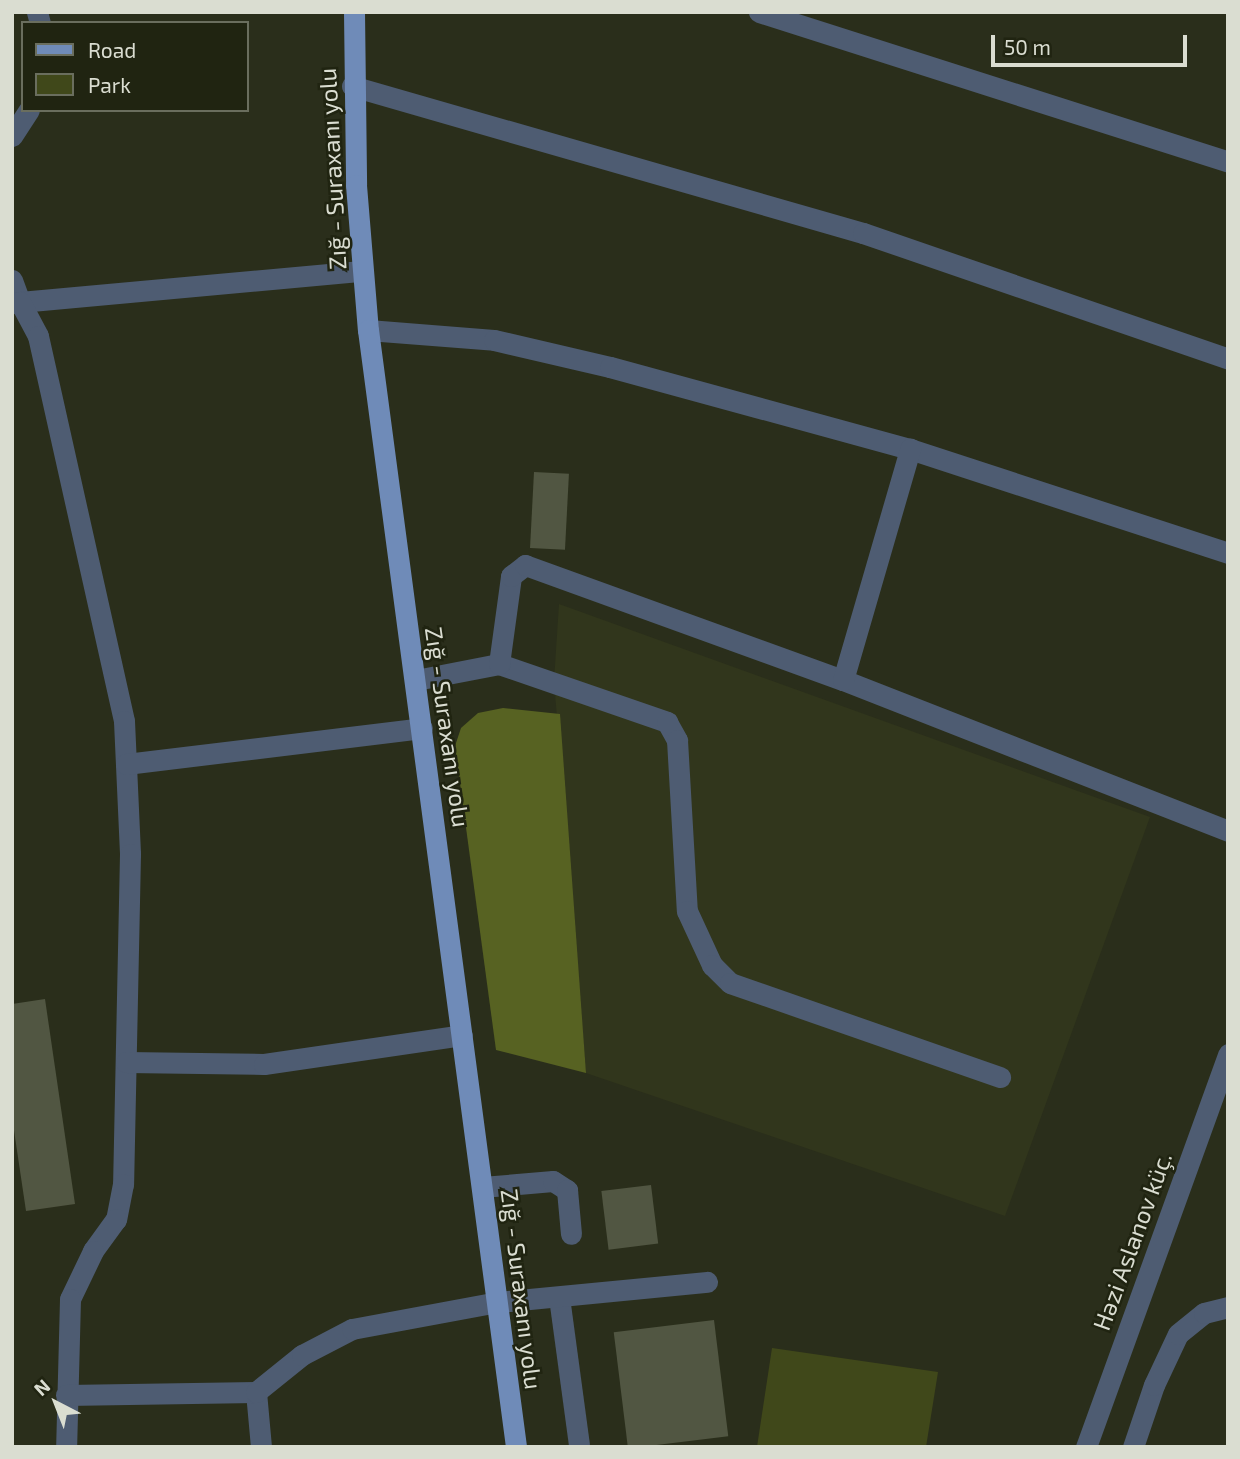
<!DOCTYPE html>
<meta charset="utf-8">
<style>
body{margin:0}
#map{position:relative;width:1240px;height:1459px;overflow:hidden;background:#2a2e1b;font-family:"Exo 2",sans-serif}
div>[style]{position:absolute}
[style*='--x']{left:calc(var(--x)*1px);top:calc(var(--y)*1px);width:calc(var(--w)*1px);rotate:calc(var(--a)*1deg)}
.built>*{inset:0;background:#31361c}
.green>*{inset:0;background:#40481a}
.forest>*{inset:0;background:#576222}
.building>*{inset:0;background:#515642;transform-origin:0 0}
.minor>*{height:21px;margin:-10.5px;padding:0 10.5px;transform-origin:10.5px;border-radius:10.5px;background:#4e5c72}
.major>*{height:21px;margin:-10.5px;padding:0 10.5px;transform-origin:10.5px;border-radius:10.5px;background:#6f8bb8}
span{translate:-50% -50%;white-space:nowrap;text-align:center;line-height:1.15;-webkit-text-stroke:5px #202411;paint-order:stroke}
.street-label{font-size:24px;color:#daddd1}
.frame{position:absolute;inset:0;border:14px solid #daddd1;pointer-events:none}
.legend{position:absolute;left:21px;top:21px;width:228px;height:91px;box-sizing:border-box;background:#202411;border:2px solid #6a6e5e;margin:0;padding:9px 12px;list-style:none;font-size:21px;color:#daddd1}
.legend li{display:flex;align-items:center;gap:14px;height:35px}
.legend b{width:35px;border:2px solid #6a6e5e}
.north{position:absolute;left:21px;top:1368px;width:70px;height:70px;-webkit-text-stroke:5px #202411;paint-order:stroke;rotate:318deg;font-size:19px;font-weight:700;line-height:28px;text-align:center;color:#daddd1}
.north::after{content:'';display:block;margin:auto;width:24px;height:32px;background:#daddd1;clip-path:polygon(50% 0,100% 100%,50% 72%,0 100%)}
.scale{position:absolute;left:991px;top:35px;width:196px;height:32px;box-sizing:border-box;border:4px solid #daddd1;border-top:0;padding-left:9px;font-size:21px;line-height:24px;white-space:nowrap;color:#daddd1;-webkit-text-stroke:5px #202411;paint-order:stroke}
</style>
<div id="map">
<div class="built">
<i style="clip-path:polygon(559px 604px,1150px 817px,1005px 1216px,586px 1073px,554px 681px)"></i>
</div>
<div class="green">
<i style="clip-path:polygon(772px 1348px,938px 1372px,926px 1447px,757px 1447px)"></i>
</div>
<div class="forest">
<i style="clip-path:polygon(503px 708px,560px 714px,586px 1073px,496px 1050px,455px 746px,461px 728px,478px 713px)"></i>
</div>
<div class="building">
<i style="left:534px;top:472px;width:35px;height:76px;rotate:3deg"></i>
<i style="clip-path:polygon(45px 999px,75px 1204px,26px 1211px,12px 1117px,12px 1004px)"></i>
<i style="left:651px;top:1185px;width:59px;height:50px;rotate:83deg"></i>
<i style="left:714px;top:1320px;width:117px;height:101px;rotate:83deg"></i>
</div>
<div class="minor">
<i style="--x:37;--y:12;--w:11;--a:75"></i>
<i style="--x:759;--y:12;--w:492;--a:17.7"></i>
<i style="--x:352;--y:86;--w:532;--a:16.05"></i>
<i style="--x:863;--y:233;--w:386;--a:19"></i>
<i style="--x:12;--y:136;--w:31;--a:-57"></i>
<i style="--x:12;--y:280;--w:23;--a:70"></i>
<i style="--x:20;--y:302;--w:343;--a:-5.2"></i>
<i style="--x:12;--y:303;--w:8;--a:-7"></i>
<i style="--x:20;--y:302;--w:38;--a:62"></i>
<i style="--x:38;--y:336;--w:394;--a:77.4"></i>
<i style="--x:124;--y:721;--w:133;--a:87.4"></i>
<i style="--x:130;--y:854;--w:330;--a:91.2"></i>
<i style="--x:123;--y:1184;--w:36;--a:101"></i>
<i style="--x:116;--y:1219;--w:39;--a:126"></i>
<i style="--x:93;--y:1251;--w:53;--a:115.6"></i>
<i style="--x:70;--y:1299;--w:148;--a:91.5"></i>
<i style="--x:368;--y:330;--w:126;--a:4.5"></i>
<i style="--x:494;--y:340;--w:119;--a:13.1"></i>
<i style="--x:610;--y:367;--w:311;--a:15.3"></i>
<i style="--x:910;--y:449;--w:335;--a:18.1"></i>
<i style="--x:499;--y:664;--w:178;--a:19"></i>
<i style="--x:667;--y:722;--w:21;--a:61"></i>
<i style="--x:677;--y:740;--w:171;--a:86.7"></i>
<i style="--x:687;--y:911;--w:60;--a:65.2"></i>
<i style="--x:712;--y:965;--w:25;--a:45"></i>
<i style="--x:730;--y:983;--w:286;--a:19.2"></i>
<i style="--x:416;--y:680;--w:85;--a:-10.9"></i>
<i style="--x:499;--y:664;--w:89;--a:-82.2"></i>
<i style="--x:511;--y:576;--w:18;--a:-38"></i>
<i style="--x:525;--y:565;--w:338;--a:19.9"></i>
<i style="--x:843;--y:680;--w:414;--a:21.4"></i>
<i style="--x:843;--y:680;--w:241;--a:-73.8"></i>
<i style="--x:126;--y:764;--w:298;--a:-6.9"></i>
<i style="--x:126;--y:1062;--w:138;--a:0.8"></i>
<i style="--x:264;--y:1064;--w:200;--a:-8.3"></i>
<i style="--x:482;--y:1187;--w:71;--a:-4.8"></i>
<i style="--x:553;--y:1181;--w:17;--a:33"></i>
<i style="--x:567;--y:1190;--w:44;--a:84.8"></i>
<i style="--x:559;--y:1297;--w:149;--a:82.3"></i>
<i style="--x:256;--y:1392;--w:55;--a:84.8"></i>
<i style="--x:66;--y:1395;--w:190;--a:-0.9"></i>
<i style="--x:256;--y:1392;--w:59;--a:-38.8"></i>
<i style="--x:302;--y:1355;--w:56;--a:-27.5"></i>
<i style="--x:352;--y:1329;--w:148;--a:-10.5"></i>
<i style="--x:498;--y:1302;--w:210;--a:-5.5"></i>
<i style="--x:1086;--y:1447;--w:418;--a:-70.1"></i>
<i style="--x:1133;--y:1447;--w:65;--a:-71.3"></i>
<i style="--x:1154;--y:1385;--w:56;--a:-64.8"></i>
<i style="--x:1178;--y:1334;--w:33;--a:-39"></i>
<i style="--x:1204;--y:1313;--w:25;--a:-14"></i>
</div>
<div class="major">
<i style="--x:354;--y:12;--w:173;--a:89.3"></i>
<i style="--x:356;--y:185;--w:145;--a:85.3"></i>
<i style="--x:368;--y:330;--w:1127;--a:82.45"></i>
</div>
<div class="street-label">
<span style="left:332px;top:169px;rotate:-93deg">Zığ - Suraxanı yolu</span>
<span style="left:448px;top:727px;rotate:82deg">Zığ - Suraxanı yolu</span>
<span style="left:1132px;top:1241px;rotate:-70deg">Həzi Aslanov küç.</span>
<span style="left:522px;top:1289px;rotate:83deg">Zığ - Suraxanı yolu</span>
</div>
<div class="frame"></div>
<ul class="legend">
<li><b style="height:9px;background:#6f8bb8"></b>Road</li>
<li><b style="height:19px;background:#40481a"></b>Park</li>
</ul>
<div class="north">N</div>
<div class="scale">50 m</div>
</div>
